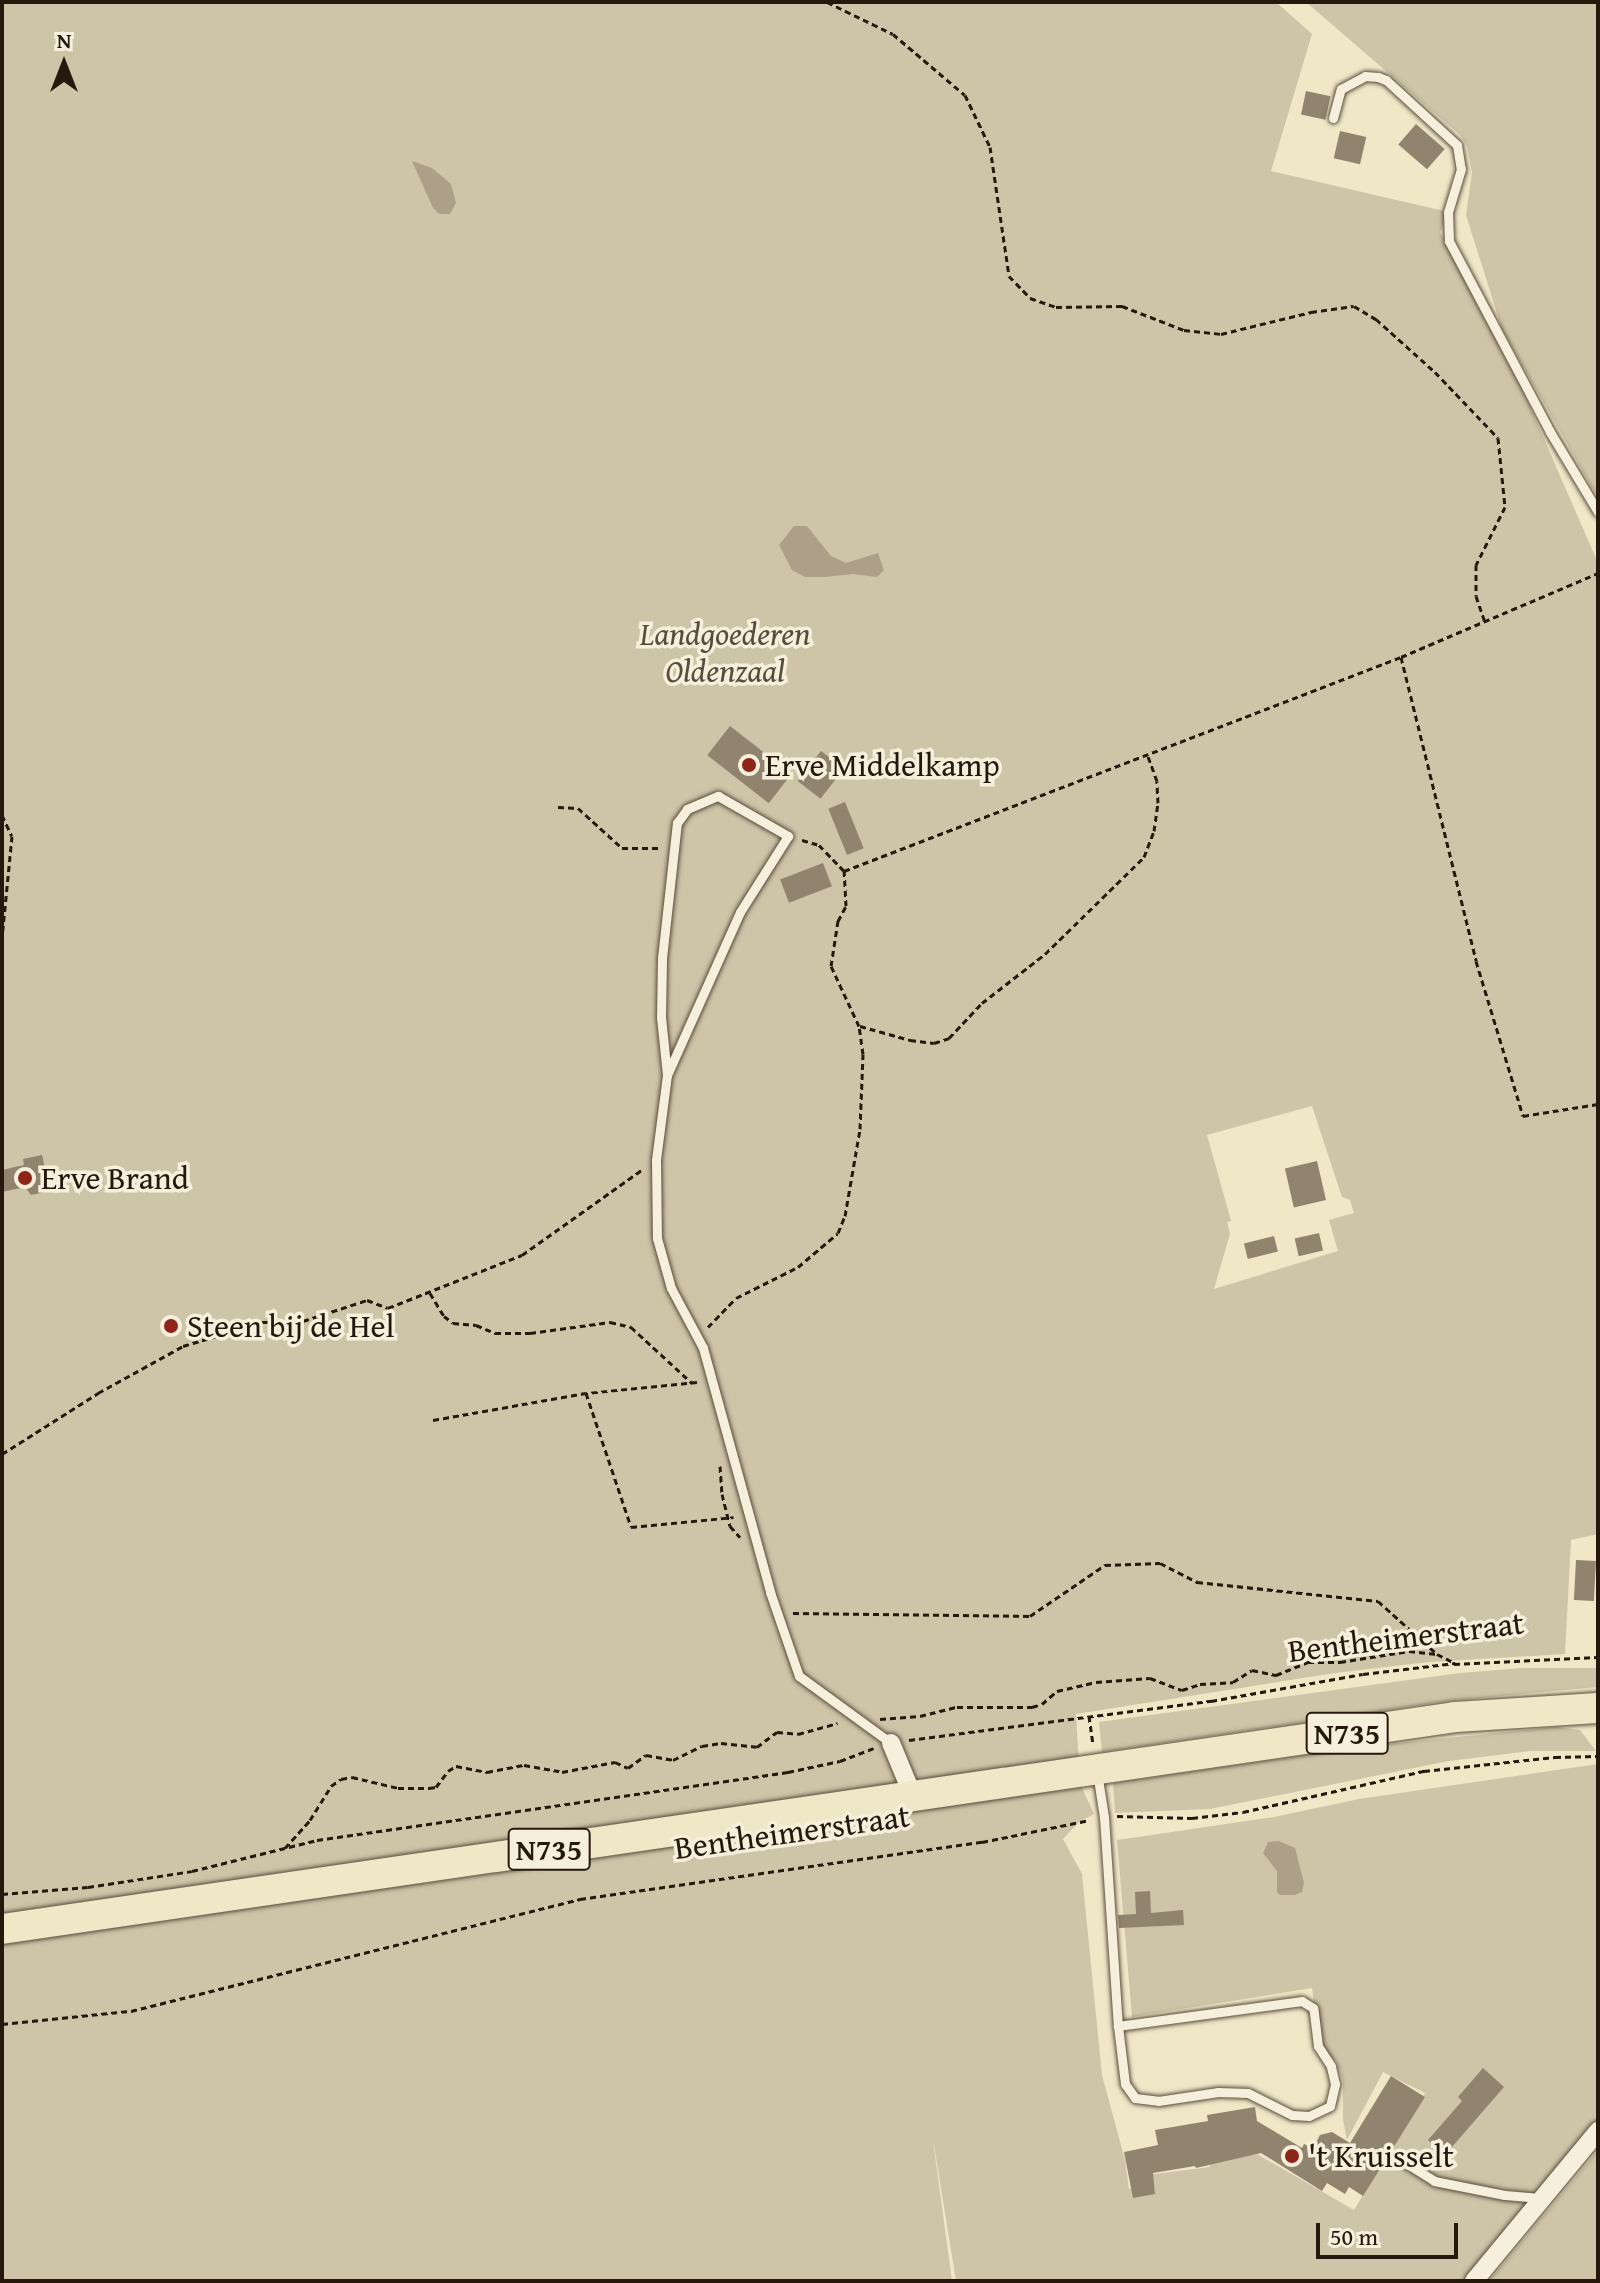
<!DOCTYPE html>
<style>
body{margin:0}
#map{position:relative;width:1600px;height:2283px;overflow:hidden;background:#f0e7c7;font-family:"Gentium Book Plus",serif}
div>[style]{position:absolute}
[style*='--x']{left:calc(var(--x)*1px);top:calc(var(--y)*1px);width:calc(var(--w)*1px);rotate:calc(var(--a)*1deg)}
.green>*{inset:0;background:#cec4a8}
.water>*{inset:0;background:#aca188}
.building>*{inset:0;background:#90846e;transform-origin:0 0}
.path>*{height:3px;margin-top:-1.5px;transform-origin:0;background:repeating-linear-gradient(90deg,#27180e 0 6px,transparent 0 10px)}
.roads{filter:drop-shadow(0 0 2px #594c3c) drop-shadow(0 0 2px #594c3c)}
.service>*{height:9px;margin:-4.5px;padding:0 4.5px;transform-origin:4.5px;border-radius:4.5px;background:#f5efdb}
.minor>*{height:18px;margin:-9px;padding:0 9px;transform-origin:9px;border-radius:9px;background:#f5efdb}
.primary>*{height:30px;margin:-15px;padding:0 15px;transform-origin:15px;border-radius:15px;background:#f0e7c7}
.dots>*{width:22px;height:22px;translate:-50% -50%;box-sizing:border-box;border:4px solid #f5efdb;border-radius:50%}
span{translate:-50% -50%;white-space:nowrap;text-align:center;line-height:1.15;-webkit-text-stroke:7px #f5efdb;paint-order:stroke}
.shield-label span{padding:2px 6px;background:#f5efdb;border:2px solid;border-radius:6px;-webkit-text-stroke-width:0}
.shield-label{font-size:30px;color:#27180e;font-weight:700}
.park-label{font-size:32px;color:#594c3c;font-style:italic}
.poi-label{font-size:32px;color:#27180e}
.left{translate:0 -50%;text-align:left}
.street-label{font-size:32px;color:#27180e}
.frame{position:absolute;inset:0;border:4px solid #27180e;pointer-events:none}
.north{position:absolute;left:24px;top:24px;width:80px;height:80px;-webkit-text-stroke:6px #f5efdb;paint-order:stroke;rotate:0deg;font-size:22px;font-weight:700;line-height:32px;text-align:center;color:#27180e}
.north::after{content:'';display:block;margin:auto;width:28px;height:36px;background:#27180e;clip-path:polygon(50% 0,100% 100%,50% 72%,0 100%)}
.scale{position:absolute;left:1316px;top:2223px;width:142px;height:36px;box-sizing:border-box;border:4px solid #27180e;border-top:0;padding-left:10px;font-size:24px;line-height:28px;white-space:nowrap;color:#27180e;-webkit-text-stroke:6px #f5efdb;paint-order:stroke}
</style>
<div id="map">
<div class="green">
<i style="clip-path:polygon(evenodd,2px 2px,1276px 2px,1312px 34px,1271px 171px,1444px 211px,1445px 223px,1440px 232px,1511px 363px,1598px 563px,1598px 1534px,1571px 1540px,1565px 1654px,1429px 1662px,1335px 1673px,1076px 1714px,1080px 1783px,1094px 1814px,1078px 1823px,1063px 1839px,1082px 1874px,1102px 2075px,1125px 2160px,1129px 2189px,1147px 2187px,1146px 2175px,1210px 2167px,1210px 2159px,1257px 2154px,1354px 2210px,1425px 2093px,1383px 2072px,1347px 2140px,1343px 2120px,1343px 2081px,1336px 2061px,1320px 2047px,1312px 1988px,1132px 2017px,1117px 1840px,1274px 1817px,1359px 1799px,1598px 1764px,1598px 2126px,1465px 2281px,956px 2281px,932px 2133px,952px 2281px,2px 2281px,2px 2px,1312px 1106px,1342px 1197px,1350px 1200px,1354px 1213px,1329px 1220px,1338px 1251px,1214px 1289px,1230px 1234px,1227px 1222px,1231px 1221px,1207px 1135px,1312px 1106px)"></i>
<i style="clip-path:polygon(1306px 2px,1598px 2px,1598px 498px,1502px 329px,1466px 215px,1472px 172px,1467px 146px,1460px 135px)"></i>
<i style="clip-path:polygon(1523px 1668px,1598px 1668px,1598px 1687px,1447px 1701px,1102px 1752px,1099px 1722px,1460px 1673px)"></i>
<i style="clip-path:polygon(1556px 1727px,1580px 1730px,1596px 1751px,1530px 1751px,1449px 1761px,1210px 1809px,1115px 1813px,1113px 1783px,1359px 1747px)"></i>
<i style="clip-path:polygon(1598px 2150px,1598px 2281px,1489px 2281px,1575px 2178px)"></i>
</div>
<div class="water">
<i style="clip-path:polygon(412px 161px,432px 168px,451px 184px,456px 203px,450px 214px,439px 214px,433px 208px)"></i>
<i style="clip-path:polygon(794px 526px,807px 526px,831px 556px,846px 563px,878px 553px,884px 570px,877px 577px,853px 574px,825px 577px,805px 577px,792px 570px,779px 545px)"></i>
<i style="clip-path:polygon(1279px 1841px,1295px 1848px,1304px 1883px,1302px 1892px,1295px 1895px,1280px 1895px,1277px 1892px,1277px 1871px,1263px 1853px,1268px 1842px)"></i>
</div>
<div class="building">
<i style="left:1306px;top:91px;width:25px;height:24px;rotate:12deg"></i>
<i style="left:1416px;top:124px;width:38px;height:27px;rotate:41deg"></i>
<i style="left:1340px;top:131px;width:27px;height:28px;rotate:13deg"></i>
<i style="left:730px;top:726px;width:78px;height:37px;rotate:38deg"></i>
<i style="left:821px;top:751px;width:29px;height:38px;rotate:38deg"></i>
<i style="left:845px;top:802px;width:50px;height:18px;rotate:68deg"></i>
<i style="left:823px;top:863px;width:25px;height:46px;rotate:69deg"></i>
<i style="clip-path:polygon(42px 1155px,50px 1191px,31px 1195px,25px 1187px,2px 1192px,2px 1170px,24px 1165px,23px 1159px)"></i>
<i style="left:1317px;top:1161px;width:40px;height:33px;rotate:77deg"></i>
<i style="left:1319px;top:1233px;width:18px;height:25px;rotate:77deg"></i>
<i style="left:1274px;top:1236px;width:16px;height:31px;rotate:76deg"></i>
<i style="left:1576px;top:1560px;width:20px;height:40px;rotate:3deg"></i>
<i style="clip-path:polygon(1150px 1891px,1151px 1913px,1183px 1910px,1184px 1925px,1119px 1928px,1118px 1915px,1136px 1914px,1135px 1892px)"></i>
<i style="clip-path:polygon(1483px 2068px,1504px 2087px,1445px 2155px,1428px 2140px,1462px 2101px,1458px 2097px)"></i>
<i style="clip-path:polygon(1391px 2076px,1425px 2097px,1363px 2196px,1349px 2187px,1345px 2194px,1327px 2183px,1322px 2191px,1261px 2153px,1196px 2168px,1195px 2166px,1153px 2173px,1155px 2194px,1133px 2198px,1124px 2152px,1158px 2145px,1155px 2130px,1208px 2121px,1207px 2115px,1255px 2107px,1257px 2121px,1302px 2148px,1304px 2144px,1313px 2148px,1320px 2135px,1332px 2132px,1350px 2143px)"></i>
</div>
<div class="path">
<i style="--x:827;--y:2;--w:73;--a:25.9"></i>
<i style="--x:893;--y:34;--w:94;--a:40.3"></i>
<i style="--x:965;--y:95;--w:58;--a:64.3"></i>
<i style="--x:990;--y:147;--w:130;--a:81.6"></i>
<i style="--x:1009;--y:276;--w:30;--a:46"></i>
<i style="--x:1030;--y:298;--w:28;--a:19"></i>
<i style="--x:1056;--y:307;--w:66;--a:-0.9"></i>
<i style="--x:1122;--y:306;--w:66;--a:21.2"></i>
<i style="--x:1184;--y:330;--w:37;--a:6"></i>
<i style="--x:1221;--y:334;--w:93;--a:-13.7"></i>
<i style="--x:1311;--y:312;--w:43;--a:-7.9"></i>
<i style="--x:1354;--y:306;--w:26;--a:31"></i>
<i style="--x:1376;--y:319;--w:79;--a:41.9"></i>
<i style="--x:1435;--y:372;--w:91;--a:46.3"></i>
<i style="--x:1498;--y:438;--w:69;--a:84.2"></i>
<i style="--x:1505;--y:507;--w:65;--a:116.6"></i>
<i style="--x:1476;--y:565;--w:31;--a:90"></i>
<i style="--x:1476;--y:596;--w:28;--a:71"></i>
<i style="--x:1401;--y:657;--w:313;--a:76.1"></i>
<i style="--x:1476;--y:961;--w:162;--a:73.1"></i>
<i style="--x:1523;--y:1116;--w:76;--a:-9.1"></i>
<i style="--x:558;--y:807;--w:20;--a:3"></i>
<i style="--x:578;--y:808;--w:59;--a:42.3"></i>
<i style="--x:622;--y:848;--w:37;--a:0"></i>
<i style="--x:2;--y:815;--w:23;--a:65"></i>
<i style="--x:12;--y:836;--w:102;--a:95.6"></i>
<i style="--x:802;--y:840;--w:18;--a:16"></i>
<i style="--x:819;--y:845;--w:36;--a:46"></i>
<i style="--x:844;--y:871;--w:597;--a:-21.02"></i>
<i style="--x:1401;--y:657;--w:214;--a:-23.1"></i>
<i style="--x:860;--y:1026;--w:52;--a:15.6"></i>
<i style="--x:910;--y:1040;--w:24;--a:7"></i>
<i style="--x:934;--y:1043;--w:16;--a:-18"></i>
<i style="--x:949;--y:1038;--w:48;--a:-46.7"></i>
<i style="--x:982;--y:1003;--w:80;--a:-37.9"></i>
<i style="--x:1045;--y:954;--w:139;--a:-44.4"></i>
<i style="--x:1144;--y:857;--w:28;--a:-69"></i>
<i style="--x:1154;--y:831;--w:28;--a:-82"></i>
<i style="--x:1158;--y:803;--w:22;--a:-93"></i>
<i style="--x:1157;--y:781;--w:29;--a:-110"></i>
<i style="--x:430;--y:1293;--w:27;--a:59"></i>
<i style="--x:444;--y:1316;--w:11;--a:38"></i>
<i style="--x:453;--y:1323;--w:23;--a:5"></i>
<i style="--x:476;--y:1325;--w:21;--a:23"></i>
<i style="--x:495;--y:1333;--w:35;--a:0"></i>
<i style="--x:530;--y:1333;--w:81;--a:-7.8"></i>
<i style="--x:610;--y:1322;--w:22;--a:13"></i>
<i style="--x:631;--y:1327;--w:83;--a:42.6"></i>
<i style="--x:708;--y:1327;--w:40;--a:-46"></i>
<i style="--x:736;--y:1298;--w:69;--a:-26.6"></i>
<i style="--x:798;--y:1267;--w:52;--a:-40.4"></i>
<i style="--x:838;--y:1233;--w:18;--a:-68"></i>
<i style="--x:845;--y:1216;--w:88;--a:-80.2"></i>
<i style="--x:860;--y:1129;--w:75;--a:-87.7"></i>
<i style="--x:863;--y:1054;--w:28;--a:-98"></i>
<i style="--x:859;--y:1026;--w:66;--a:-115"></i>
<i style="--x:831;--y:966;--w:46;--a:-81.2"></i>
<i style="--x:838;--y:921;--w:17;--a:-62"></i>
<i style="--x:846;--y:906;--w:35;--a:-93"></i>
<i style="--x:697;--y:1382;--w:112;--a:174.3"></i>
<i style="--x:586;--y:1393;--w:141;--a:71.4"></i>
<i style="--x:631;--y:1527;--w:103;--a:-5.5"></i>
<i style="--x:433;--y:1420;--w:155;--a:-10"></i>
<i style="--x:2;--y:1454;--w:114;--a:-32.4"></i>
<i style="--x:98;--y:1393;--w:97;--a:-28.9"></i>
<i style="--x:183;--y:1346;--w:84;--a:-16.7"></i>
<i style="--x:263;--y:1322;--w:40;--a:-1.4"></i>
<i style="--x:303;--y:1321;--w:67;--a:-18.2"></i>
<i style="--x:367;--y:1300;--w:22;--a:21"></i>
<i style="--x:388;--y:1308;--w:144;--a:-21.6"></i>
<i style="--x:522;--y:1255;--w:148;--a:-35.4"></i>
<i style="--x:720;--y:1466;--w:28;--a:86"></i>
<i style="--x:722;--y:1494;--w:33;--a:76"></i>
<i style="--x:730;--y:1526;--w:15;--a:48"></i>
<i style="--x:793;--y:1613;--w:237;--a:0.7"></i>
<i style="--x:1030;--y:1616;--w:91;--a:-34.2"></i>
<i style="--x:1105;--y:1565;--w:55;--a:-2.1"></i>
<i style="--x:1160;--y:1563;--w:42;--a:27.2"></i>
<i style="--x:1197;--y:1582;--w:182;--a:6"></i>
<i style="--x:1378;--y:1601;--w:78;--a:41.9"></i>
<i style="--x:1454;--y:1664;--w:144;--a:-2.8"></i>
<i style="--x:1089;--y:1716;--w:28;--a:82"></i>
<i style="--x:880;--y:1719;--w:40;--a:-4.3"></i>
<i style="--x:920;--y:1716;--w:38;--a:-14"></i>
<i style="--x:957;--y:1707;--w:75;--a:0"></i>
<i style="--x:1032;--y:1707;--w:10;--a:-17"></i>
<i style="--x:1042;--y:1704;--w:20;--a:-41"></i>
<i style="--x:1057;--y:1691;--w:40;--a:-13"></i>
<i style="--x:1096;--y:1682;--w:54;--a:-4.2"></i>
<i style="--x:1150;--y:1678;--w:34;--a:21"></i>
<i style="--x:1182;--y:1690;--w:19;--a:-18"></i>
<i style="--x:1200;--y:1684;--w:33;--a:-3"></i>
<i style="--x:1233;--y:1682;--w:22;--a:-32"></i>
<i style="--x:1252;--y:1670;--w:25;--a:12"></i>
<i style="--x:1276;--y:1675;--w:35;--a:-22"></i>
<i style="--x:1308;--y:1662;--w:32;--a:0"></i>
<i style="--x:1340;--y:1662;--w:70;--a:-9.1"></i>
<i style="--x:1409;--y:1651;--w:28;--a:6"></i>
<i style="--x:1437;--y:1654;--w:18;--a:27"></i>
<i style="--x:909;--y:1740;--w:305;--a:-7.4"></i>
<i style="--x:1211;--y:1701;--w:154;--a:-10.1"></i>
<i style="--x:1363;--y:1674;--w:93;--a:-6.8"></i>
<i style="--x:1117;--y:1816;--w:75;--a:1.5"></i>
<i style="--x:1192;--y:1818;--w:51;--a:-6.7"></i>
<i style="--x:1243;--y:1812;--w:186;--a:-12.8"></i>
<i style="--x:1424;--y:1771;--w:132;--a:-6.1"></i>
<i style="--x:1555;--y:1757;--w:43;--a:-1.3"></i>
<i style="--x:285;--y:1848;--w:38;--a:-48"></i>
<i style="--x:310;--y:1820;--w:40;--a:-58"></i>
<i style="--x:331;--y:1786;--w:12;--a:-35"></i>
<i style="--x:341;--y:1779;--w:11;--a:-10"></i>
<i style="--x:352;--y:1777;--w:47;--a:13.4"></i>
<i style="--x:398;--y:1788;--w:31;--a:0"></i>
<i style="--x:429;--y:1788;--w:7;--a:-8"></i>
<i style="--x:436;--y:1787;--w:20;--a:-53"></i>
<i style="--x:448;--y:1771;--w:9;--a:-32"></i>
<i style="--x:456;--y:1766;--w:32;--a:11"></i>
<i style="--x:487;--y:1772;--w:38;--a:-11"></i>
<i style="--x:524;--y:1765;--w:39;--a:10"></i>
<i style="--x:562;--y:1772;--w:54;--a:-10.7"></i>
<i style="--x:615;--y:1762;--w:14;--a:25"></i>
<i style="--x:628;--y:1768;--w:22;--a:-36"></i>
<i style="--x:646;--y:1755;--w:27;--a:10"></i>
<i style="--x:673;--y:1760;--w:32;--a:-26"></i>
<i style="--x:702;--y:1746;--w:19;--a:-9"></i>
<i style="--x:721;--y:1743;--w:36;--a:6"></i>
<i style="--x:757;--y:1747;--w:25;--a:-37"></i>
<i style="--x:777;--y:1732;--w:21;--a:5"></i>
<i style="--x:798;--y:1734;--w:41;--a:-15.4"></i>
<i style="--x:2;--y:1894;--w:86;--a:-4.7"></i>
<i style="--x:88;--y:1887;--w:105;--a:-8.7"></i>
<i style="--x:192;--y:1871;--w:129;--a:-13.9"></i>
<i style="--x:317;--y:1840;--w:476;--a:-8.2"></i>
<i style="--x:788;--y:1772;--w:53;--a:-11.9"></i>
<i style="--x:840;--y:1761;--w:36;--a:-21"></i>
<i style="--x:2;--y:2024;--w:130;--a:-5.8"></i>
<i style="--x:131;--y:2011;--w:463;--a:-14"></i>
<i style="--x:580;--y:1899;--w:406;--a:-8.1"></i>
<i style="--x:982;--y:1842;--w:110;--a:-11.5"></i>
</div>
<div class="roads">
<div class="service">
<i style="--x:1333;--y:118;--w:30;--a:-75"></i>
<i style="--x:1341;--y:89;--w:27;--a:-28"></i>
<i style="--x:1365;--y:76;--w:13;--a:4"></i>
<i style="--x:1378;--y:77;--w:9;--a:21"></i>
<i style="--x:1386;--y:80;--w:96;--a:42.5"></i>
<i style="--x:1457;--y:145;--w:24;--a:81"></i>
<i style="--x:1461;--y:169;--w:45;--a:106.8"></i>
<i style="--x:1448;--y:212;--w:29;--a:88"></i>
<i style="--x:1449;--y:241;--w:216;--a:62.1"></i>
<i style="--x:1550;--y:432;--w:93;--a:59"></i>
<i style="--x:667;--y:1075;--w:58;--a:-95.9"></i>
<i style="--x:661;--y:1017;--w:59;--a:-89"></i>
<i style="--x:662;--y:958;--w:136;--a:-83.7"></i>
<i style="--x:677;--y:823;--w:17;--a:-54"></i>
<i style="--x:687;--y:809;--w:34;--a:-23"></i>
<i style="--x:718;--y:796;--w:81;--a:29.7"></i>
<i style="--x:788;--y:836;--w:90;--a:122.3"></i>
<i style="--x:740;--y:912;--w:179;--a:114.1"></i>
<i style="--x:667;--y:1075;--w:86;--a:97.4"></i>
<i style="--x:656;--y:1160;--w:78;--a:89.3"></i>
<i style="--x:657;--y:1238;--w:52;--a:74.4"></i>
<i style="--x:671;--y:1288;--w:68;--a:61.9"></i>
<i style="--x:703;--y:1348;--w:253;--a:74.6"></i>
<i style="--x:770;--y:1592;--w:89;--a:71"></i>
<i style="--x:799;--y:1676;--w:114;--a:36.1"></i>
<i style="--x:1097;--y:1772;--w:46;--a:81.2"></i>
<i style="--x:1104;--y:1817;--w:209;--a:86.2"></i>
<i style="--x:1118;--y:2026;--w:58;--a:83.1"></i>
<i style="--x:1125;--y:2084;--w:17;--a:54"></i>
<i style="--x:1135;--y:2098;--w:23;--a:7"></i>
<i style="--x:1158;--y:2101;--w:61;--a:-8.5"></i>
<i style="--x:1218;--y:2092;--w:30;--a:2"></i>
<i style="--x:1248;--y:2093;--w:49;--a:26.6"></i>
<i style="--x:1292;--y:2115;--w:17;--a:3"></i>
<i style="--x:1309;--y:2116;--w:23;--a:-25"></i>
<i style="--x:1330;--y:2106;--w:23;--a:-77"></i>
<i style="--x:1335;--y:2084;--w:18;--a:-103"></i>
<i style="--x:1331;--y:2066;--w:24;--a:-123"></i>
<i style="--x:1318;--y:2046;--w:38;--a:-97"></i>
<i style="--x:1313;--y:2008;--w:13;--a:-148"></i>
<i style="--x:1302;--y:2001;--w:186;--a:172.3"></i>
<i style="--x:1401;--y:2160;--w:39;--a:32"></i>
<i style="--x:1434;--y:2181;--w:72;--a:11.2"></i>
<i style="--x:1505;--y:2195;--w:38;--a:5"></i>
</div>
<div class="minor">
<i style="--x:891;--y:1743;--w:57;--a:67.5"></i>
<i style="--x:1474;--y:2281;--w:195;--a:-50.4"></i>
</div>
<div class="primary">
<i style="--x:2;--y:1929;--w:1468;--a:-8.3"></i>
<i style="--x:1455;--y:1717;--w:143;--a:-3.6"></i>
</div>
</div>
<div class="dots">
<i style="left:749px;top:765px;background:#8f2418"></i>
<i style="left:25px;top:1178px;background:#8f2418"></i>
<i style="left:171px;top:1326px;background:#8f2418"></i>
<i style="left:1292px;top:2156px;background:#8f2418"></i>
</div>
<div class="shield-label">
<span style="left:1347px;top:1733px">N735</span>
<span style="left:549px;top:1849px">N735</span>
</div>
<div class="park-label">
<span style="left:725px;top:653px">Landgoederen<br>Oldenzaal</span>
</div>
<div class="poi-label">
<span class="left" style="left:765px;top:765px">Erve Middelkamp</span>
<span class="left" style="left:41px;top:1178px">Erve Brand</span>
<span class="left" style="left:187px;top:1326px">Steen bij de Hel</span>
<span class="left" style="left:1308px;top:2156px">'t Kruisselt</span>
</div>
<div class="street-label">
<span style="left:1406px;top:1637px;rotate:-7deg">Bentheimerstraat</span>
<span style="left:792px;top:1832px;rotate:-8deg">Bentheimerstraat</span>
</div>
<div class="frame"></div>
<div class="north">N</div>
<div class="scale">50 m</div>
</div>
